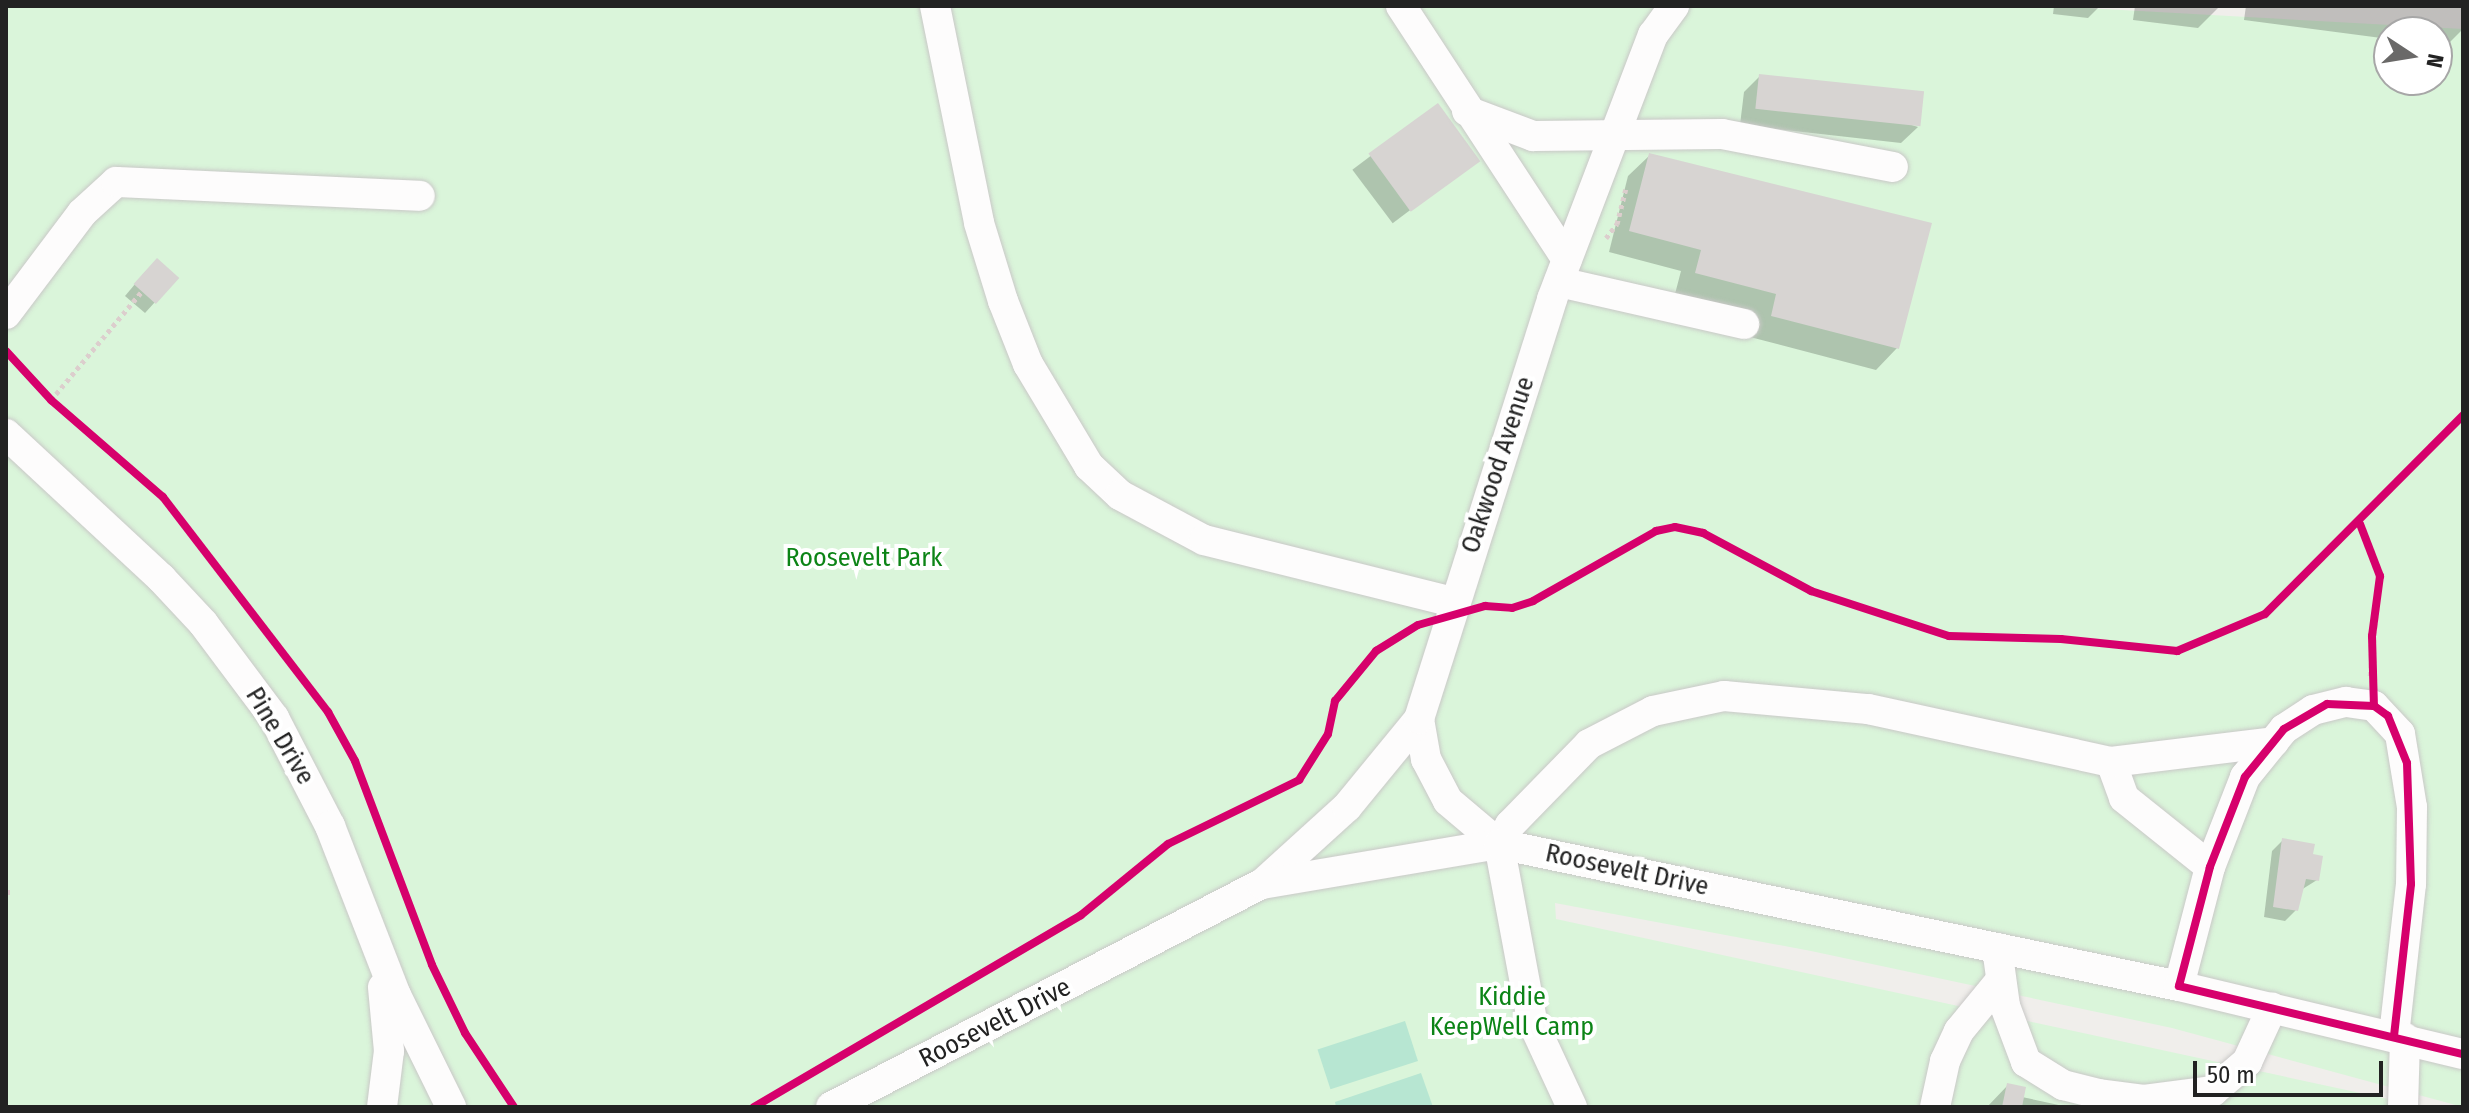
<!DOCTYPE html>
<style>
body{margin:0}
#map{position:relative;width:2469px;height:1113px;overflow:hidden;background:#f0eeeb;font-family:"Fira Sans Condensed",sans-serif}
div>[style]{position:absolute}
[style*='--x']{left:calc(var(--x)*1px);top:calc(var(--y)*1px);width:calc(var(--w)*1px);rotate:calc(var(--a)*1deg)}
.park>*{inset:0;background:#daf5da}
.pitch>*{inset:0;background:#b7e6d2;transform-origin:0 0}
.shadow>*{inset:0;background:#0003;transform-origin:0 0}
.building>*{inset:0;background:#d7d4d2;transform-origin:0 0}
.path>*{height:5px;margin-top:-2.5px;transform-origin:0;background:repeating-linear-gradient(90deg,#dccecd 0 4px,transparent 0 8px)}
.roads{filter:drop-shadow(0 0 2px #c9c8c7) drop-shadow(0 0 2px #c9c8c7)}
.minor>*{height:30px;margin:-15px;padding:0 15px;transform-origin:15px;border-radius:15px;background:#fdfcfc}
.cycleway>*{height:8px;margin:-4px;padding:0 4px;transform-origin:4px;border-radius:4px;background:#d6006c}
span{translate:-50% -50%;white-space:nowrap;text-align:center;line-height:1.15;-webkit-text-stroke:8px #fff;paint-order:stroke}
.street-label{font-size:26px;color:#222}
.park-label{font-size:26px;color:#0c8416}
.frame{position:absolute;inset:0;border:8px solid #222;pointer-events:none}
.north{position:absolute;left:2373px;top:16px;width:80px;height:80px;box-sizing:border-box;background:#fff;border:2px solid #a7a7a7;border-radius:50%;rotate:102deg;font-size:22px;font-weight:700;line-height:32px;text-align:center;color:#222}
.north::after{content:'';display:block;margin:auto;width:28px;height:36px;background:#6a6968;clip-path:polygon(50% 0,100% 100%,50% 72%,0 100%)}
.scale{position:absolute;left:2193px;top:1061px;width:190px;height:36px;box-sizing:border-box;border:4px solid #222;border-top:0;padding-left:10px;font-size:24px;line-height:28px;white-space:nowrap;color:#222;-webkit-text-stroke:6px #fff;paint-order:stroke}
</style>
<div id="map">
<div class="park">
<i style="clip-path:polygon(evenodd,6px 6px,2050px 6px,2463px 29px,2463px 1107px,2172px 1028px,1811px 951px,1555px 903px,1556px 919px,2425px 1107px,6px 1107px,6px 6px,2389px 32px,2437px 32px,2437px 80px,2389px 80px,2389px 32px)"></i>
</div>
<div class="pitch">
<i style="left:1405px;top:1021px;width:42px;height:92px;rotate:72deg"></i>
<i style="clip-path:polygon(1421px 1073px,1433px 1107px,1336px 1107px,1335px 1102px)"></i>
</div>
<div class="shadow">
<i style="clip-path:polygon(2054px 6px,2100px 6px,2088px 18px,2053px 14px)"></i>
<i style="clip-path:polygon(2135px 6px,2220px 6px,2198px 28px,2133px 20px)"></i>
<i style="clip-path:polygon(2246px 6px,2463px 6px,2463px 29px,2446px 46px,2437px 45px,2437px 32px,2389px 32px,2389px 39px,2244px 20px)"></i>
<i style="clip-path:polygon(1760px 76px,1918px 127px,1901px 143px,1740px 125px,1744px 92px)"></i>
<i style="left:1437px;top:106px;width:67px;height:106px;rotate:53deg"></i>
<i style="clip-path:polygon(1650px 155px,1897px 348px,1876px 370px,1750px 337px,1756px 315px,1675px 294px,1681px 271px,1609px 252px,1628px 176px)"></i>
<i style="clip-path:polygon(146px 271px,176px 279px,145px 313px,125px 296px)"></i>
<i style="clip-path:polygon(2283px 840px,2311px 855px,2317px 880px,2301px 890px,2296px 910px,2285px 921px,2264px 917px,2272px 851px)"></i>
<i style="clip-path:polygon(2008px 1085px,2022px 1097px,2068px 1107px,1987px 1107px)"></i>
</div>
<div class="building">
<i style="left:1759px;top:74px;width:166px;height:35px;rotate:6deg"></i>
<i style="left:1438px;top:103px;width:72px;height:86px;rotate:54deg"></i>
<i style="clip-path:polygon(1649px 153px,1932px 223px,1899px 349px,1771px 316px,1776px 294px,1695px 273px,1701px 250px,1629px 231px)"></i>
<i style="left:157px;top:258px;width:30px;height:35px;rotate:42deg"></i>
<i style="clip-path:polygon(2282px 838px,2315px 844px,2313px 854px,2323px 856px,2319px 881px,2306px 879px,2298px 911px,2273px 907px)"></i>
<i style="clip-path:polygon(2007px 1083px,2026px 1087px,2022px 1107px,2002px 1107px)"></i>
</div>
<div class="path">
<i style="--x:1606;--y:238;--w:18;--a:-52"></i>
<i style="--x:1617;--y:224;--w:36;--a:-76"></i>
<i style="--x:51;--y:400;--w:142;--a:-50.1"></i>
<i style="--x:2360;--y:524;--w:56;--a:69"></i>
<i style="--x:2380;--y:576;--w:102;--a:95.6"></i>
<i style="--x:6;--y:892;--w:6;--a:0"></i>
</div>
<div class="roads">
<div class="minor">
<i style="--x:935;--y:6;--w:221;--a:78.5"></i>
<i style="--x:979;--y:223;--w:82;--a:72.9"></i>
<i style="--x:1003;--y:301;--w:68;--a:68.4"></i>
<i style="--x:1028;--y:364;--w:119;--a:59.1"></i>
<i style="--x:1089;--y:466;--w:42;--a:43.1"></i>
<i style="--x:1120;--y:495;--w:95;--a:28.2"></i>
<i style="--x:1204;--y:540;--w:257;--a:14"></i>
<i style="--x:1401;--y:6;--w:303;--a:56.8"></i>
<i style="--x:1467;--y:111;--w:71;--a:20.7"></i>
<i style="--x:1533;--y:136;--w:189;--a:-0.6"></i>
<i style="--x:1722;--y:134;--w:174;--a:10.9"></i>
<i style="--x:1559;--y:282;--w:190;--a:12.8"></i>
<i style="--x:6;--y:314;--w:126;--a:-53"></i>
<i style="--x:82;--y:213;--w:46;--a:-42.4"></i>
<i style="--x:116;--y:182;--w:304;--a:2.6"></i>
<i style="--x:6;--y:434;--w:212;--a:42.9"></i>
<i style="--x:161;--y:578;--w:62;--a:47"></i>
<i style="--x:203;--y:623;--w:119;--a:53.2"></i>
<i style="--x:274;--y:718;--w:122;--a:62.6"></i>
<i style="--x:330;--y:826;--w:181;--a:68.7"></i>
<i style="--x:396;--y:995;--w:125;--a:63.8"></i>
<i style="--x:1419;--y:719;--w:41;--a:80.1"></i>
<i style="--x:1426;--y:759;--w:47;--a:62.4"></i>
<i style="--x:1448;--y:801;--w:67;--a:40.1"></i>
<i style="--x:1499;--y:844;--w:180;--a:79.4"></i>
<i style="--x:1532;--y:1021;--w:95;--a:65.1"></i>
<i style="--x:2111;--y:762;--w:38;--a:70"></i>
<i style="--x:2124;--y:798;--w:110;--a:38.7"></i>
<i style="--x:1499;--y:844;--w:22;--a:-60"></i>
<i style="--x:1510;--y:825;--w:113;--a:-45.7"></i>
<i style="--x:1589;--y:744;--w:72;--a:-27.3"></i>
<i style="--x:1653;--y:711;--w:73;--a:-11.9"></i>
<i style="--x:1724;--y:696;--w:145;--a:5.2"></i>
<i style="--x:1868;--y:709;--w:249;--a:12.3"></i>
<i style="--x:2111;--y:762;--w:164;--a:-7"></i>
<i style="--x:1262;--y:884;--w:115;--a:-42.2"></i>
<i style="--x:1347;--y:807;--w:114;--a:-50.7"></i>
<i style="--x:1419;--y:719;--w:441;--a:-72.4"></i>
<i style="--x:1552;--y:299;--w:283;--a:-69.1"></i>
<i style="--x:1653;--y:35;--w:36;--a:-54"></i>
<i style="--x:1997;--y:948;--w:59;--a:82.1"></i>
<i style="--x:2005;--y:1006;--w:60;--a:69.4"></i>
<i style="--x:2026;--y:1062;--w:44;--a:31.9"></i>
<i style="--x:2063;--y:1085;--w:37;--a:14"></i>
<i style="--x:2099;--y:1094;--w:45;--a:7.6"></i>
<i style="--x:2144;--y:1100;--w:70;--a:-7.4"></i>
<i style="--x:2213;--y:1091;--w:45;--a:-40.5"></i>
<i style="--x:2247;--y:1062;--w:60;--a:-65.2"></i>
<i style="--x:2179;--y:986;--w:123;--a:-75.4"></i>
<i style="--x:2210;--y:867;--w:97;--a:-68.7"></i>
<i style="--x:2245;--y:777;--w:62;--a:-50.9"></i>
<i style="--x:2284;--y:729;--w:35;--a:-33"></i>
<i style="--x:2313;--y:710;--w:34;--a:-14"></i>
<i style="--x:2346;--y:702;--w:28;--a:8"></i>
<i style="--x:2374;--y:706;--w:38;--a:47"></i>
<i style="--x:2400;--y:734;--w:74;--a:80.7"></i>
<i style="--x:2412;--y:807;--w:77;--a:90.7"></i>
<i style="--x:2411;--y:884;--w:153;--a:96.4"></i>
<i style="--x:382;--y:1107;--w:56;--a:-82.9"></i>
<i style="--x:389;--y:1051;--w:64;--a:-95.4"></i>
<i style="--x:831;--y:1107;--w:485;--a:-27.4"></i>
<i style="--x:1262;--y:884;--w:240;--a:-9.6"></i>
<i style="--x:1499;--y:844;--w:695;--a:11.8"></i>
<i style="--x:2179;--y:986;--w:292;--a:13.5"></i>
<i style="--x:1935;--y:1107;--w:47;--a:-77.7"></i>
<i style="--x:1945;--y:1061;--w:33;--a:-65"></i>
<i style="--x:1959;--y:1031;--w:65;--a:-50.6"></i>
<i style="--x:2403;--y:1107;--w:69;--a:-88.3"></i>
</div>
</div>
<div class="cycleway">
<i style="--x:6;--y:351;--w:67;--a:47.4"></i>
<i style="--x:51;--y:400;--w:148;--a:40.9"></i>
<i style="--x:163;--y:497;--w:271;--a:52.5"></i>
<i style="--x:328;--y:712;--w:56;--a:61.1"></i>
<i style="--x:355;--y:761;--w:218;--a:69.3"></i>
<i style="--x:432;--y:965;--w:76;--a:64.1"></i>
<i style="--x:465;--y:1033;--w:89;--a:56.5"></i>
<i style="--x:2360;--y:524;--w:56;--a:69"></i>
<i style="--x:2380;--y:576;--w:61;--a:97.6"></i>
<i style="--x:2372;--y:636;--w:70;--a:88.4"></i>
<i style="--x:2394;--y:1036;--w:153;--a:-83.6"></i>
<i style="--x:2411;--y:884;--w:121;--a:-91.9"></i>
<i style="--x:2407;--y:763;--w:51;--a:-112"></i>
<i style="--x:2388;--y:716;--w:17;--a:-144"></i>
<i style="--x:2374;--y:706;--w:47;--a:-177.6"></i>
<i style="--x:2327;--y:704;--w:50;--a:149.8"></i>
<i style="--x:2284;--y:729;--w:62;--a:129.1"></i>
<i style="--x:2245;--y:777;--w:97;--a:111.3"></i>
<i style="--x:2210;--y:867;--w:123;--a:104.6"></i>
<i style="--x:2179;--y:986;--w:292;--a:13.5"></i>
<i style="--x:754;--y:1107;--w:379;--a:-30.4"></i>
<i style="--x:1081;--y:915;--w:112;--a:-39.2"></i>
<i style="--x:1168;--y:844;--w:146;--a:-26"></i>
<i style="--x:1299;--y:780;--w:54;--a:-57.8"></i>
<i style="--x:1328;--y:734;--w:34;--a:-78"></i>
<i style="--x:1335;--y:701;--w:65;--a:-50.6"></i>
<i style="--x:1376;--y:651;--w:49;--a:-31.8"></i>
<i style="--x:1418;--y:625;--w:70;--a:-15.8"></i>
<i style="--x:1485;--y:606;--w:27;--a:4"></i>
<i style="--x:1512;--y:608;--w:22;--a:-18"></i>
<i style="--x:1533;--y:601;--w:142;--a:-29.6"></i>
<i style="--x:1656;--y:531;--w:19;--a:-12"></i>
<i style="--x:1675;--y:527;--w:29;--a:12"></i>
<i style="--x:1703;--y:533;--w:123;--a:28.2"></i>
<i style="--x:1811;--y:591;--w:145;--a:18.1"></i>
<i style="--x:1949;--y:636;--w:112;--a:1.5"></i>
<i style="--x:2061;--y:639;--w:117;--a:5.9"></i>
<i style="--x:2177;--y:651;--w:95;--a:-22.8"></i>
<i style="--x:2265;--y:614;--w:281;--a:-45.1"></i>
</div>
<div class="street-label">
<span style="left:1498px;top:465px;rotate:-72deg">Oakwood Avenue</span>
<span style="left:280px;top:736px;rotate:59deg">Pine Drive</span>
<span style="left:1627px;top:870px;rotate:12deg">Roosevelt Drive</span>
<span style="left:995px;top:1023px;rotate:-27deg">Roosevelt Drive</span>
</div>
<div class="park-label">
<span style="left:864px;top:558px">Roosevelt Park</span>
<span style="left:1512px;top:1012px">Kiddie<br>KeepWell Camp</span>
</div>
<div class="frame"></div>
<div class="north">N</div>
<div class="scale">50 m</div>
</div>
